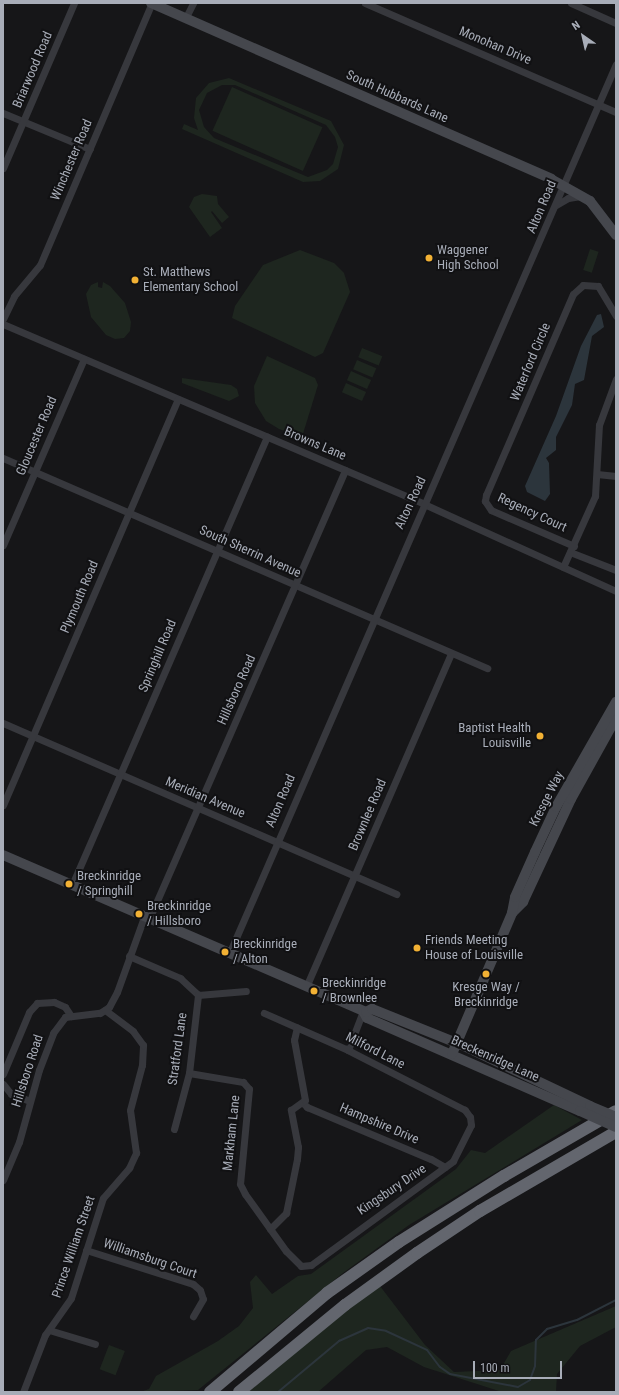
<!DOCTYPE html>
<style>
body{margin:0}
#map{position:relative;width:619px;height:1395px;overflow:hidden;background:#161618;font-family:"Roboto Condensed",sans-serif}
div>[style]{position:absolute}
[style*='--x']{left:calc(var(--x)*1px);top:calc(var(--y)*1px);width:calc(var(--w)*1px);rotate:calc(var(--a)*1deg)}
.green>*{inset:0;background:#1e261f;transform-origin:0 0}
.water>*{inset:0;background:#2c353c}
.stream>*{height:2px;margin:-1px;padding:0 1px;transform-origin:1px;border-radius:1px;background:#2c353c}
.street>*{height:7px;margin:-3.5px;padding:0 3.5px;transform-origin:3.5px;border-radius:3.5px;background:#37383d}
.secondary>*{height:10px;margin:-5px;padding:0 5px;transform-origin:5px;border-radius:5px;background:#45474d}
.highway>*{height:12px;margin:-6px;padding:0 6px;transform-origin:6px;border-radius:6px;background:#63666e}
.secondary-bridge>*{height:10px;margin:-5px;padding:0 5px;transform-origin:5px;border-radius:5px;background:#45474d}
.dots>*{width:11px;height:11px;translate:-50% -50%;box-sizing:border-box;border:2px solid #111113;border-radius:50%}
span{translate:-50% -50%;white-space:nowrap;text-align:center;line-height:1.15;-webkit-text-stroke:4px #111113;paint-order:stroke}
.street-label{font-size:13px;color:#a8adb8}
.poi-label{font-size:13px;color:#a8adb8}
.left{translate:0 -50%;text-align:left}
.right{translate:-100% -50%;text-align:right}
.frame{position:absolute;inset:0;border:4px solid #a8adb8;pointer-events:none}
.north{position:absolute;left:563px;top:16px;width:40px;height:40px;-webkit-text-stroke:3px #111113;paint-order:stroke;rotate:326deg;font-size:11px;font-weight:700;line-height:16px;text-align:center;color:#a8adb8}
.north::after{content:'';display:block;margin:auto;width:14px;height:18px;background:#a8adb8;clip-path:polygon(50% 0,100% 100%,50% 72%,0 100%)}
.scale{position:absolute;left:473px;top:1361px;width:89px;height:18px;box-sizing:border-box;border:2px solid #a8adb8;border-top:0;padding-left:5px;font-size:12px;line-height:14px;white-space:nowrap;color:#a8adb8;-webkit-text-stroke:3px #111113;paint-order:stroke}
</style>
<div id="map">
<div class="green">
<i style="clip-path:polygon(evenodd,229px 78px,331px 121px,344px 145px,338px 169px,320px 181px,303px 182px,182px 129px,184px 124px,198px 130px,194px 118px,196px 98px,209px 83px,229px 78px,222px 85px,235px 85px,326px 125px,335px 137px,338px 147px,333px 164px,327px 170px,308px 177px,214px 138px,204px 127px,199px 110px,207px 93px,222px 85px)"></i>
<i style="left:232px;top:87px;width:99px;height:48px;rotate:24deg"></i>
<i style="clip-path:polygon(202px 194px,217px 196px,218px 204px,229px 217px,222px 223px,212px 211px,211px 212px,222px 228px,210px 237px,189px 207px,194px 197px)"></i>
<i style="left:590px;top:249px;width:9px;height:22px;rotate:18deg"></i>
<i style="clip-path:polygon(300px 250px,334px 263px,344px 273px,350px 292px,323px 353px,315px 357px,232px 318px,235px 306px,263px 265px)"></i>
<i style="clip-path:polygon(98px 282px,98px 287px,102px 288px,103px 282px,110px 286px,125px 303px,131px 322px,130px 331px,124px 338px,115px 339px,106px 335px,91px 317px,86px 294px,91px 285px)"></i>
<i style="left:362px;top:348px;width:22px;height:10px;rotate:22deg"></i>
<i style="clip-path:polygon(267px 356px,315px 378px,318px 385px,302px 437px,279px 429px,266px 421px,255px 403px,254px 386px)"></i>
<i style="left:357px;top:360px;width:21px;height:10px;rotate:23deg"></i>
<i style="left:351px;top:371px;width:22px;height:10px;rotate:24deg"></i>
<i style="clip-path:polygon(182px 378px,231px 385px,237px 389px,239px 396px,229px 401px,182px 383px)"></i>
<i style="left:346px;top:383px;width:22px;height:10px;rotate:24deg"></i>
<i style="clip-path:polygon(554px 1105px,582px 1120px,409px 1225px,343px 1273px,198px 1390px,140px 1392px,149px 1389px,156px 1376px,218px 1341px,239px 1326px,253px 1308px,250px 1282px,256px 1275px,272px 1294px,298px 1276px,311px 1274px,456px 1169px,471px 1150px,485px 1153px)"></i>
<i style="clip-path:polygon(380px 1286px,425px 1345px,454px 1372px,500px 1370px,511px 1351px,616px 1306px,616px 1327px,580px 1346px,557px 1374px,556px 1392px,502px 1392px,424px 1367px,387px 1347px,366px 1350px,318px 1392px,248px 1392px,359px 1300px)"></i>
<i style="left:109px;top:1345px;width:17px;height:26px;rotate:21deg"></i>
</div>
<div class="water">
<i style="clip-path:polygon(601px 314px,604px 327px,592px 336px,584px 380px,575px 384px,572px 405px,556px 437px,556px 450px,546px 458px,549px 463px,550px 494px,545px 501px,527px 492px,525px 486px,556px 416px,581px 346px,597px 315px)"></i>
</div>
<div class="stream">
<i style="--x:278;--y:1392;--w:80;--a:-39.9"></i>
<i style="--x:339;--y:1341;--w:32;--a:-24"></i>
<i style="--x:368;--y:1328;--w:18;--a:9"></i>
<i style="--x:386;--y:1331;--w:45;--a:24.9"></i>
<i style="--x:427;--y:1350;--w:21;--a:53"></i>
<i style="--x:440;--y:1367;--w:12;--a:35"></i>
<i style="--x:450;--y:1374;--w:69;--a:10.8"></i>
<i style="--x:518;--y:1387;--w:14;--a:-30"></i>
<i style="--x:530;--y:1380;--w:15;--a:-70"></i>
<i style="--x:535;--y:1366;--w:26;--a:-88"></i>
<i style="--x:536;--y:1340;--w:16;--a:-45"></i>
<i style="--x:547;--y:1329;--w:31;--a:-17"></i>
<i style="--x:577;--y:1320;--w:44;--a:-27.1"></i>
</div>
<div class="street">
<i style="--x:365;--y:3;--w:274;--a:23.5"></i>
<i style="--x:571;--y:3;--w:49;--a:24"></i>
<i style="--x:186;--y:17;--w:16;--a:-63"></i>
<i style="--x:3;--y:113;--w:94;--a:22.5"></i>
<i style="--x:3;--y:168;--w:180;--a:-66.7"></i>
<i style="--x:556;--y:205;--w:14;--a:-30"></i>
<i style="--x:568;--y:198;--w:13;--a:-9"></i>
<i style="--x:3;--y:319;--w:25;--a:-64"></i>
<i style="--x:14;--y:296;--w:40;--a:-50"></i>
<i style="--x:40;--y:265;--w:285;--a:-66.9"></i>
<i style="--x:3;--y:324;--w:458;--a:23.1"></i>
<i style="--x:424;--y:504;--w:211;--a:24.4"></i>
<i style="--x:3;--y:458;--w:528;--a:23.46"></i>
<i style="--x:597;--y:474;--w:19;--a:6"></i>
<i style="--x:3;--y:545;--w:203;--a:-66.5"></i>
<i style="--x:574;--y:546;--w:90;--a:-156.6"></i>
<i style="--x:491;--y:510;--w:11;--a:-124"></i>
<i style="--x:485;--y:501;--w:6;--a:-81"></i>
<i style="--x:486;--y:495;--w:219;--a:-66.6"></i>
<i style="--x:573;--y:294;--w:13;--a:-42"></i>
<i style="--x:583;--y:285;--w:15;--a:4"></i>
<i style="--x:598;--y:286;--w:35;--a:59"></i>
<i style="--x:570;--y:552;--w:49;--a:21.4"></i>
<i style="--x:563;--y:567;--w:78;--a:-65.7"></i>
<i style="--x:595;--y:496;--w:71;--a:-86.8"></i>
<i style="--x:599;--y:425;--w:49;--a:-69.7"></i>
<i style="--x:3;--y:723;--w:429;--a:23.5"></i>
<i style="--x:3;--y:805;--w:442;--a:-66.7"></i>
<i style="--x:72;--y:885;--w:489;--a:-66.5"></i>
<i style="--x:149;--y:919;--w:490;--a:-66.4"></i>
<i style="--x:229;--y:954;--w:970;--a:-66.5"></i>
<i style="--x:129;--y:956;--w:56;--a:23.3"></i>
<i style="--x:180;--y:978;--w:25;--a:43"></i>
<i style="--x:198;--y:995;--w:48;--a:-4.8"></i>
<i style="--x:306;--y:987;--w:364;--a:-66.5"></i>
<i style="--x:348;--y:1050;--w:42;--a:-69"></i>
<i style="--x:189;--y:1073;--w:55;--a:9.5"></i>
<i style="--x:243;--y:1082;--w:9;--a:49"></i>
<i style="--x:249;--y:1089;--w:95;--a:95.4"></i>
<i style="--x:240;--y:1184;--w:11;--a:63"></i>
<i style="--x:245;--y:1194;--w:70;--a:54.3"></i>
<i style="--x:286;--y:1251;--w:21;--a:45"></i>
<i style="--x:301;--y:1266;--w:10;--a:-6"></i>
<i style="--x:311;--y:1265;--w:176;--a:-36.2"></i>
<i style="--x:453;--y:1161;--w:40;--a:-63.4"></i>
<i style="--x:471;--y:1125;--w:8;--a:-97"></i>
<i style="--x:470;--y:1117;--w:9;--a:-126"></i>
<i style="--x:465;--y:1110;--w:131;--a:-152.9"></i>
<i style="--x:348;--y:1050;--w:92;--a:-156.2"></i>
<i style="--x:3;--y:1074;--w:67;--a:-67.2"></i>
<i style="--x:29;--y:1012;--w:12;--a:-48"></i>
<i style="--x:37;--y:1003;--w:17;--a:-3"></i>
<i style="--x:54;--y:1002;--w:12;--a:24"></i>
<i style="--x:65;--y:1007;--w:11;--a:56"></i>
<i style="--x:3;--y:1084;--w:13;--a:51"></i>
<i style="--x:11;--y:1094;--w:20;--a:20"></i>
<i style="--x:303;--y:1103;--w:6;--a:45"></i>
<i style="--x:307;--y:1107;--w:134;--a:22.8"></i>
<i style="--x:431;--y:1159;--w:16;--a:30"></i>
<i style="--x:174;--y:1129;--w:58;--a:-75"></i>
<i style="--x:189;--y:1073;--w:79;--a:-83.4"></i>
<i style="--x:3;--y:1180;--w:41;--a:-67.2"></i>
<i style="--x:19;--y:1142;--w:75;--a:-74.5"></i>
<i style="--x:39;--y:1070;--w:40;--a:-69"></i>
<i style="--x:53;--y:1033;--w:20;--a:-53"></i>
<i style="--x:65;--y:1017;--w:35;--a:-7"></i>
<i style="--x:100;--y:1013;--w:11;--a:-34"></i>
<i style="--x:109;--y:1007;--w:17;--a:-62"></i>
<i style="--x:117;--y:992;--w:80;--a:-70.2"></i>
<i style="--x:270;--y:1229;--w:23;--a:-45"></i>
<i style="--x:286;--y:1213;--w:55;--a:-78.5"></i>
<i style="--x:297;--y:1159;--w:12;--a:-85"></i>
<i style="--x:298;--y:1147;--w:38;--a:-101"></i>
<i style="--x:291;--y:1110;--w:17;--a:-36"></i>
<i style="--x:305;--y:1100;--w:61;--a:-100.4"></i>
<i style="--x:294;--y:1040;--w:13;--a:-77"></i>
<i style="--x:86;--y:1250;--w:112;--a:17.6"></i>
<i style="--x:193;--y:1284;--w:9;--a:41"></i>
<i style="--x:200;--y:1290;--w:9;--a:72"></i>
<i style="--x:203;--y:1299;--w:20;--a:120"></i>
<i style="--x:49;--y:1330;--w:48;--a:16.9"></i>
<i style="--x:23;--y:1392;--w:61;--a:-68.9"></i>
<i style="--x:45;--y:1335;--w:45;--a:-54.9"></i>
<i style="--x:71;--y:1298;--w:105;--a:-72.3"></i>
<i style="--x:103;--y:1198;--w:40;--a:-49"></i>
<i style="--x:129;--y:1168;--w:17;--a:-65"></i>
<i style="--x:136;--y:1153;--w:43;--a:-97.9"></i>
<i style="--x:130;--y:1110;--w:47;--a:-75.1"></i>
<i style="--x:142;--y:1065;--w:20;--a:-87"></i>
<i style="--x:143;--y:1045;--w:17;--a:-126"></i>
<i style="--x:133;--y:1031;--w:35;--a:-143"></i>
</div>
<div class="secondary">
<i style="--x:151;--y:3;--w:437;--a:23.7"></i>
<i style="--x:551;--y:179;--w:45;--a:29.4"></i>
<i style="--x:590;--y:201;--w:43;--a:52.6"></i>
<i style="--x:3;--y:855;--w:392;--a:23.4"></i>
<i style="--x:363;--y:1011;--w:8;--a:60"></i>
<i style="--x:367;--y:1018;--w:232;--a:23.6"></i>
<i style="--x:512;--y:913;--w:16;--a:-45"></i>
<i style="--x:523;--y:902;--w:114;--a:-65"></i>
<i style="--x:571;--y:799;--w:93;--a:-60.9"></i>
<i style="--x:366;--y:1012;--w:7;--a:-27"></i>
<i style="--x:372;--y:1009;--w:97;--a:21.8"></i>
<i style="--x:462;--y:1045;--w:142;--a:25.5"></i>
<i style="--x:452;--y:1054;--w:153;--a:-66.9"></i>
<i style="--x:512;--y:913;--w:16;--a:-79"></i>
<i style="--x:515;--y:897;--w:49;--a:-66"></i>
<i style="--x:535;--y:852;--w:50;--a:-65"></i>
<i style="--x:556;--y:807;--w:121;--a:-60.3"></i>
</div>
<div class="highway">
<i style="--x:210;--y:1392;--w:153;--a:-40.2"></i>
<i style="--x:327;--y:1293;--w:88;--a:-35.3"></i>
<i style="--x:399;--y:1242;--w:124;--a:-32.2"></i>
<i style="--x:504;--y:1176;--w:129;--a:-30.1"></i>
<i style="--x:239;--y:1392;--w:137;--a:-39.4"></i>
<i style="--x:345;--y:1305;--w:89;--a:-35.8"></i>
<i style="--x:417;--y:1253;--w:76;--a:-33.7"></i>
<i style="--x:480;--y:1211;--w:157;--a:-30.2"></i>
</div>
<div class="secondary-bridge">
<i style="--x:590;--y:1106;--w:28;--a:23"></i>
<i style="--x:580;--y:1111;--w:39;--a:24"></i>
</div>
<div class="dots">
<i style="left:429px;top:258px;background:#f2b134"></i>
<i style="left:135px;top:280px;background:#f2b134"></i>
<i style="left:540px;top:736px;background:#f2b134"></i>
<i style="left:69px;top:884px;background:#f2b134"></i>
<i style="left:139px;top:914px;background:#f2b134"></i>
<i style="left:417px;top:948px;background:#f2b134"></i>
<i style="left:225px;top:952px;background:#f2b134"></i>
<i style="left:486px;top:974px;background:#f2b134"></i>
<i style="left:314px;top:991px;background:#f2b134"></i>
</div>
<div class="street-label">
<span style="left:495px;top:46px;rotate:23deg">Monohan Drive</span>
<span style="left:33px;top:70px;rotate:-67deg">Briarwood Road</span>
<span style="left:397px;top:97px;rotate:24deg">South Hubbards Lane</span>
<span style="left:72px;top:160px;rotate:-67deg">Winchester Road</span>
<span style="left:542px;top:207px;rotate:-67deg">Alton Road</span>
<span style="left:531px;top:362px;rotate:-67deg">Waterford Circle</span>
<span style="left:37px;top:436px;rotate:-67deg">Gloucester Road</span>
<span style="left:315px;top:444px;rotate:23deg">Browns Lane</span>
<span style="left:411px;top:503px;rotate:-65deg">Alton Road</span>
<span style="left:532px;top:513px;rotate:25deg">Regency Court</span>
<span style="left:250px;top:552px;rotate:24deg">South Sherrin Avenue</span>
<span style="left:80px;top:597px;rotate:-67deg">Plymouth Road</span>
<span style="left:158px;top:656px;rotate:-67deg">Springhill Road</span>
<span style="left:237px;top:690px;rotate:-66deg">Hillsboro Road</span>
<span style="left:205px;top:798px;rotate:23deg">Meridian Avenue</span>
<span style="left:547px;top:799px;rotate:-63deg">Kresge Way</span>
<span style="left:281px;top:801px;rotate:-67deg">Alton Road</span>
<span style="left:368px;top:815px;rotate:-67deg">Brownlee Road</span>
<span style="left:178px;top:1049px;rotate:-82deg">Stratford Lane</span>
<span style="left:375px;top:1051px;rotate:27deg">Milford Lane</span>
<span style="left:495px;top:1059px;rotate:24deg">Breckenridge Lane</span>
<span style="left:28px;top:1071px;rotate:-72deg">Hillsboro Road</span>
<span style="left:379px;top:1124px;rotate:23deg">Hampshire Drive</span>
<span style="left:232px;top:1133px;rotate:-84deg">Markham Lane</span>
<span style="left:392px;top:1190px;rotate:-34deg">Kingsbury Drive</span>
<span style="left:74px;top:1247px;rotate:-71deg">Prince William Street</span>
<span style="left:150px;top:1259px;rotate:19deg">Williamsburg Court</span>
</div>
<div class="poi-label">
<span class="left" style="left:437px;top:258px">Waggener<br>High School</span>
<span class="left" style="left:143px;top:280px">St. Matthews<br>Elementary School</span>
<span class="right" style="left:531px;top:736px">Baptist Health<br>Louisville</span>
<span class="left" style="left:77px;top:884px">Breckinridge<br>/ Springhill</span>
<span class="left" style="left:147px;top:914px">Breckinridge<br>/ Hillsboro</span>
<span class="left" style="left:425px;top:948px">Friends Meeting<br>House of Louisville</span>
<span class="left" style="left:233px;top:952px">Breckinridge<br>/ Alton</span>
<span class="left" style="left:322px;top:991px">Breckinridge<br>/ Brownlee</span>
<span style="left:486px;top:995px">Kresge Way /<br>Breckinridge</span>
</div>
<div class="frame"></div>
<div class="north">N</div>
<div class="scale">100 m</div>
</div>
